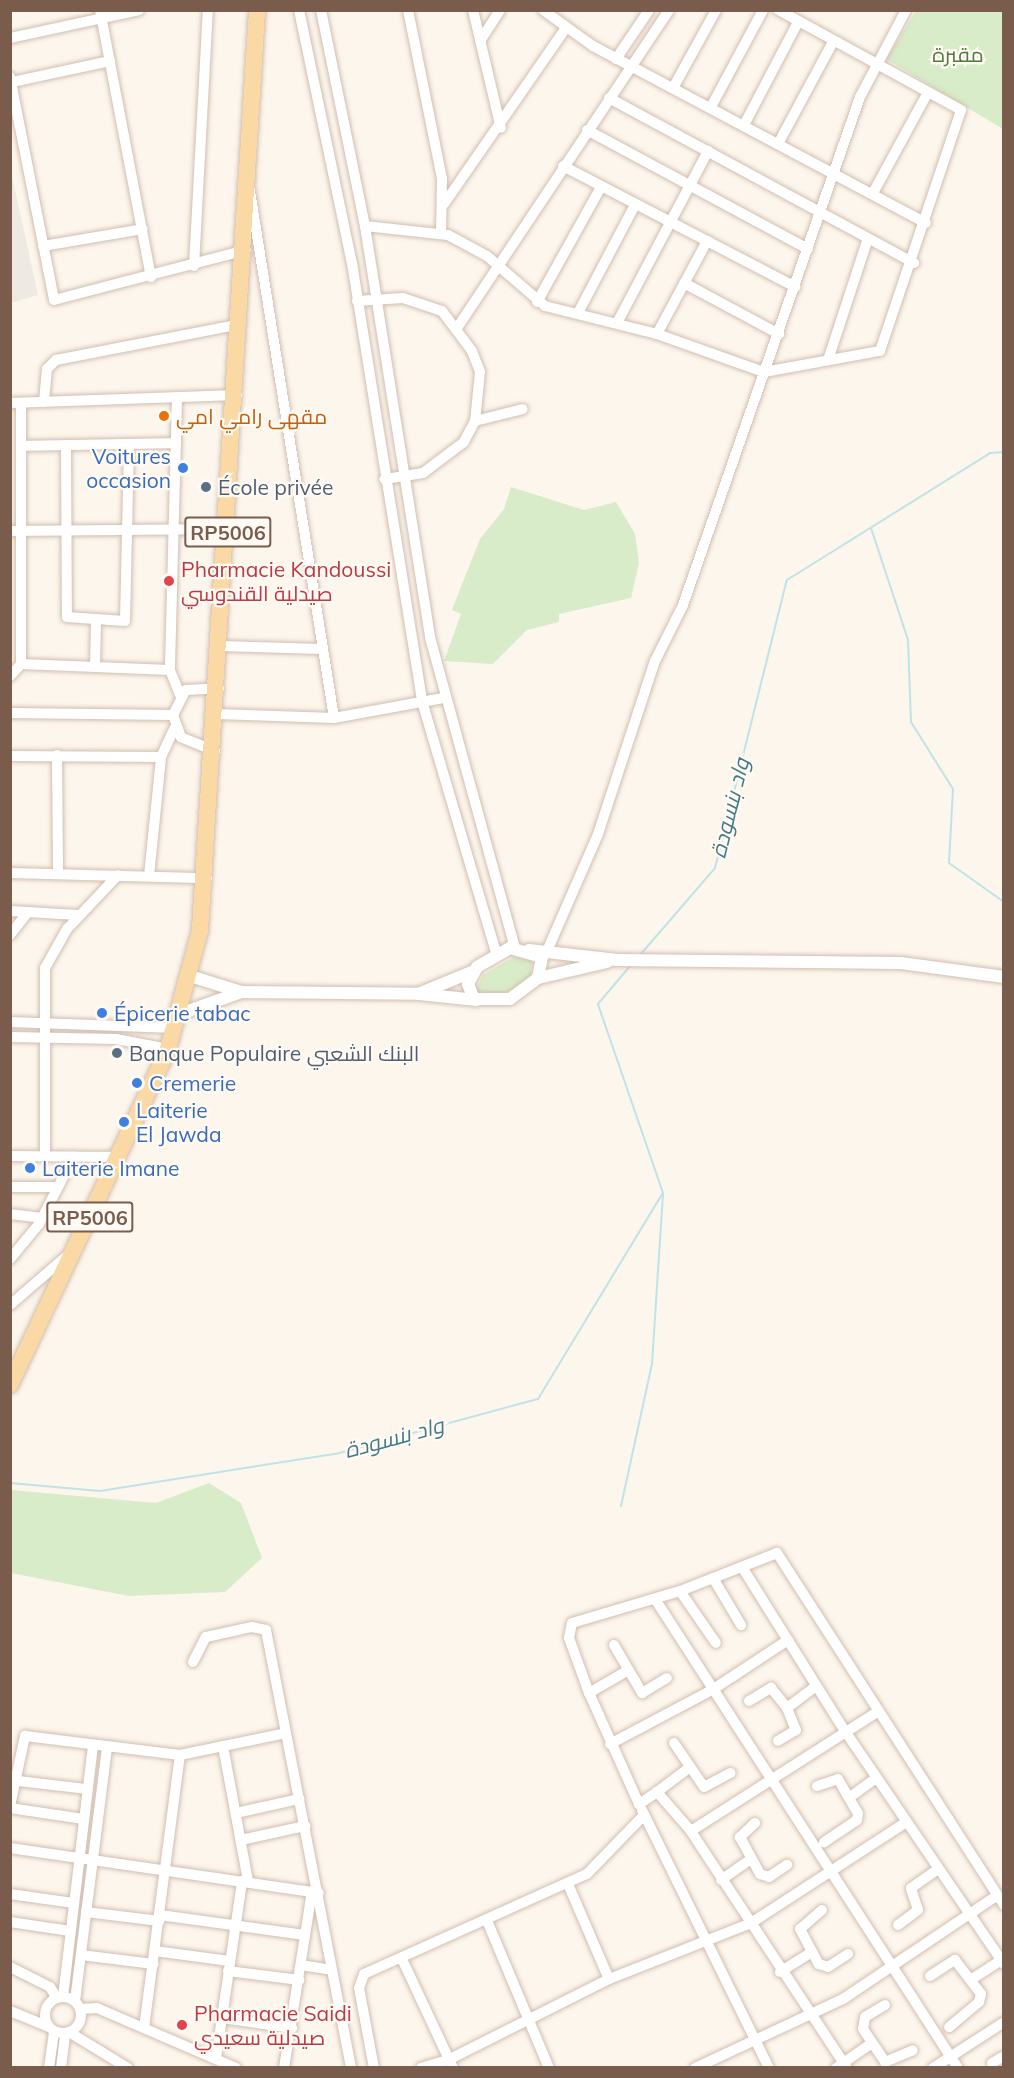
<!DOCTYPE html>
<meta charset="utf-8">
<style>
body{margin:0}
#map{position:relative;width:1014px;height:2078px;overflow:hidden;background:#fdf6ec;font-family:Mulish,Cairo,sans-serif}
div>[style]{position:absolute}
[style*='--x']{left:calc(var(--x)*1px);top:calc(var(--y)*1px);width:calc(var(--w)*1px);rotate:calc(var(--a)*1deg)}
.industrial>*{inset:0;background:#efe9e4}
.green>*{inset:0;background:#d8ecc9}
.stream>*{height:2px;margin:-1px;padding:0 1px;transform-origin:1px;border-radius:1px;background:#bfe3e8}
.roads{filter:drop-shadow(0 0 2px #d1beb0) drop-shadow(0 0 2px #d1beb0)}
.minor>*{height:10px;margin:-5px;padding:0 5px;transform-origin:5px;border-radius:5px;background:#fff}
.minor>.ring{margin:-5px;padding:0;box-sizing:content-box;background:none;border:10px solid #fff;border-radius:50%}
.tertiary>*{height:12px;margin:-6px;padding:0 6px;transform-origin:6px;border-radius:6px;background:#fff}
.primary>*{height:16px;margin:-8px;padding:0 8px;transform-origin:8px;border-radius:8px;background:#fbd9a5}
.dots>*{width:16px;height:16px;translate:-50% -50%;box-sizing:border-box;border:3px solid #fffaf3;border-radius:50%}
span{translate:-50% -50%;white-space:nowrap;text-align:center;line-height:1.15;-webkit-text-stroke:4.5px #fffaf3;paint-order:stroke}
.shield-label span{padding:2px 4px;background:#fffaf3;border:2px solid;border-radius:4px;-webkit-text-stroke-width:0}
.shield-label{font-size:20px;color:#7a5c4d;font-weight:700}
.park-label{font-size:21px;color:#537a41}
.food-label{font-size:21px;color:#c56008}
.left{translate:0 -50%;text-align:left}
.shop-label{font-size:21px;color:#366cbe}
.right{translate:-100% -50%;text-align:right}
.service-label{font-size:21px;color:#4e5e75}
.health-label{font-size:21px;color:#be3a42}
.water-label{font-size:22px;color:#437c86;font-style:italic}
.frame{position:absolute;inset:0;border:12px solid #7a5c4d;pointer-events:none}
</style>
<div id="map">
<div class="industrial">
<i style="clip-path:polygon(11px 172px,38px 295px,11px 303px,10px 303px)"></i>
</div>
<div class="green">
<i style="clip-path:polygon(916px 11px,1003px 11px,1003px 129px,886px 59px)"></i>
<i style="clip-path:polygon(511px 487px,584px 510px,616px 502px,635px 534px,639px 563px,631px 598px,559px 614px,559px 622px,527px 630px,493px 664px,444px 661px,461px 614px,452px 610px,455px 602px,480px 539px,504px 509px)"></i>
<i style="clip-path:polygon(514px 957px,532px 961px,530px 984px,481px 1000px,476px 990px,483px 975px)"></i>
<i style="clip-path:polygon(209px 1483px,241px 1503px,262px 1558px,225px 1592px,129px 1596px,11px 1573px,11px 1490px,156px 1503px)"></i>
</div>
<div class="stream">
<i style="--x:871;--y:528;--w:118;--a:71.7"></i>
<i style="--x:908;--y:640;--w:82;--a:87.9"></i>
<i style="--x:911;--y:722;--w:79;--a:57.9"></i>
<i style="--x:953;--y:789;--w:74;--a:93.1"></i>
<i style="--x:949;--y:863;--w:67;--a:35.3"></i>
<i style="--x:640;--y:955;--w:115;--a:-49.2"></i>
<i style="--x:715;--y:868;--w:297;--a:-76"></i>
<i style="--x:787;--y:580;--w:239;--a:-32"></i>
<i style="--x:990;--y:453;--w:14;--a:-4"></i>
<i style="--x:10;--y:1483;--w:90;--a:5.1"></i>
<i style="--x:100;--y:1491;--w:242;--a:-9"></i>
<i style="--x:339;--y:1453;--w:206;--a:-15.2"></i>
<i style="--x:538;--y:1399;--w:241;--a:-58.8"></i>
<i style="--x:663;--y:1193;--w:200;--a:-109"></i>
<i style="--x:598;--y:1004;--w:50;--a:-49.9"></i>
<i style="--x:621;--y:1506;--w:145;--a:-77.7"></i>
<i style="--x:652;--y:1364;--w:170;--a:-86.3"></i>
</div>
<div class="roads">
<div class="minor">
<i style="--x:100;--y:10;--w:272;--a:79.2"></i>
<i style="--x:299;--y:10;--w:258;--a:78.2"></i>
<i style="--x:352;--y:263;--w:444;--a:80.9"></i>
<i style="--x:422;--y:701;--w:262;--a:73.6"></i>
<i style="--x:321;--y:10;--w:220;--a:78.5"></i>
<i style="--x:365;--y:226;--w:420;--a:81"></i>
<i style="--x:431;--y:641;--w:318;--a:74.7"></i>
<i style="--x:408;--y:10;--w:171;--a:78.6"></i>
<i style="--x:442;--y:178;--w:55;--a:91"></i>
<i style="--x:473;--y:10;--w:121;--a:76.7"></i>
<i style="--x:543;--y:10;--w:62;--a:35.8"></i>
<i style="--x:593;--y:46;--w:377;--a:28"></i>
<i style="--x:10;--y:38;--w:132;--a:-12.2"></i>
<i style="--x:480;--y:41;--w:37;--a:-57"></i>
<i style="--x:616;--y:59;--w:59;--a:-56"></i>
<i style="--x:10;--y:77;--w:227;--a:78.8"></i>
<i style="--x:54;--y:300;--w:198;--a:-14.6"></i>
<i style="--x:12;--y:82;--w:100;--a:-12.1"></i>
<i style="--x:673;--y:88;--w:89;--a:-61.1"></i>
<i style="--x:609;--y:98;--w:347;--a:28.4"></i>
<i style="--x:711;--y:107;--w:110;--a:-61.8"></i>
<i style="--x:744;--y:125;--w:116;--a:-62.3"></i>
<i style="--x:587;--y:130;--w:251;--a:28.3"></i>
<i style="--x:778;--y:144;--w:116;--a:-61.7"></i>
<i style="--x:563;--y:166;--w:262;--a:27.5"></i>
<i style="--x:250;--y:191;--w:534;--a:80.94"></i>
<i style="--x:873;--y:193;--w:115;--a:-61.4"></i>
<i style="--x:444;--y:204;--w:213;--a:-55.3"></i>
<i style="--x:365;--y:226;--w:83;--a:6.2"></i>
<i style="--x:448;--y:235;--w:44;--a:28.3"></i>
<i style="--x:487;--y:256;--w:77;--a:40.8"></i>
<i style="--x:545;--y:306;--w:115;--a:14"></i>
<i style="--x:657;--y:334;--w:114;--a:19.6"></i>
<i style="--x:764;--y:372;--w:118;--a:-10.3"></i>
<i style="--x:880;--y:351;--w:254;--a:-71.4"></i>
<i style="--x:961;--y:110;--w:209;--a:-151.3"></i>
<i style="--x:43;--y:246;--w:101;--a:-9.6"></i>
<i style="--x:194;--y:266;--w:256;--a:-86.9"></i>
<i style="--x:684;--y:283;--w:108;--a:28.2"></i>
<i style="--x:357;--y:301;--w:46;--a:-3.7"></i>
<i style="--x:403;--y:298;--w:41;--a:18.4"></i>
<i style="--x:442;--y:311;--w:50;--a:53.1"></i>
<i style="--x:472;--y:351;--w:22;--a:69"></i>
<i style="--x:480;--y:372;--w:49;--a:95.8"></i>
<i style="--x:475;--y:421;--w:24;--a:118"></i>
<i style="--x:464;--y:442;--w:51;--a:142.9"></i>
<i style="--x:423;--y:473;--w:39;--a:171"></i>
<i style="--x:537;--y:302;--w:132;--a:-60.9"></i>
<i style="--x:578;--y:313;--w:122;--a:-62.2"></i>
<i style="--x:617;--y:323;--w:195;--a:-62.1"></i>
<i style="--x:457;--y:328;--w:382;--a:-56.3"></i>
<i style="--x:657;--y:334;--w:106;--a:-61.7"></i>
<i style="--x:828;--y:360;--w:128;--a:-71.8"></i>
<i style="--x:177;--y:399;--w:271;--a:91.5"></i>
<i style="--x:170;--y:670;--w:27;--a:68"></i>
<i style="--x:44;--y:402;--w:33;--a:-85"></i>
<i style="--x:47;--y:369;--w:13;--a:-45"></i>
<i style="--x:56;--y:360;--w:188;--a:-11"></i>
<i style="--x:10;--y:403;--w:227;--a:-2"></i>
<i style="--x:475;--y:421;--w:49;--a:-14"></i>
<i style="--x:66;--y:445;--w:172;--a:89.7"></i>
<i style="--x:67;--y:617;--w:58;--a:3.9"></i>
<i style="--x:125;--y:621;--w:177;--a:-88.7"></i>
<i style="--x:21;--y:446;--w:155;--a:-1.1"></i>
<i style="--x:10;--y:531;--w:218;--a:-0.5"></i>
<i style="--x:221;--y:646;--w:100;--a:1.7"></i>
<i style="--x:21;--y:664;--w:149;--a:2.3"></i>
<i style="--x:95;--y:667;--w:46;--a:-88.8"></i>
<i style="--x:10;--y:676;--w:16;--a:-47"></i>
<i style="--x:21;--y:664;--w:261;--a:-90"></i>
<i style="--x:10;--y:713;--w:163;--a:0.7"></i>
<i style="--x:217;--y:714;--w:117;--a:2"></i>
<i style="--x:334;--y:718;--w:111;--a:-10.4"></i>
<i style="--x:215;--y:751;--w:37;--a:-158"></i>
<i style="--x:181;--y:737;--w:23;--a:-110"></i>
<i style="--x:173;--y:715;--w:28;--a:-63"></i>
<i style="--x:186;--y:690;--w:33;--a:-3"></i>
<i style="--x:57;--y:755;--w:118;--a:89.5"></i>
<i style="--x:10;--y:756;--w:151;--a:0.4"></i>
<i style="--x:10;--y:873;--w:197;--a:1.5"></i>
<i style="--x:149;--y:876;--w:120;--a:-84.2"></i>
<i style="--x:161;--y:757;--w:31;--a:-65"></i>
<i style="--x:10;--y:911;--w:68;--a:3.4"></i>
<i style="--x:10;--y:935;--w:29;--a:-52"></i>
<i style="--x:547;--y:951;--w:128;--a:-66.4"></i>
<i style="--x:598;--y:834;--w:182;--a:-71.8"></i>
<i style="--x:655;--y:661;--w:63;--a:-63.4"></i>
<i style="--x:683;--y:605;--w:538;--a:-70.79"></i>
<i style="--x:860;--y:97;--w:98;--a:-62.1"></i>
<i style="--x:10;--y:1022;--w:165;--a:2.1"></i>
<i style="--x:10;--y:1037;--w:106;--a:1.1"></i>
<i style="--x:116;--y:1039;--w:53;--a:10.9"></i>
<i style="--x:10;--y:1156;--w:110;--a:0.5"></i>
<i style="--x:45;--y:1156;--w:188;--a:-90"></i>
<i style="--x:45;--y:968;--w:45;--a:-60.6"></i>
<i style="--x:67;--y:929;--w:74;--a:-46.6"></i>
<i style="--x:10;--y:1187;--w:48;--a:0"></i>
<i style="--x:10;--y:1214;--w:32;--a:7"></i>
<i style="--x:10;--y:1259;--w:45;--a:-50.4"></i>
<i style="--x:39;--y:1224;--w:76;--a:-62.8"></i>
<i style="--x:10;--y:1305;--w:78;--a:-40.8"></i>
<i style="--x:742;--y:1567;--w:194;--a:57.9"></i>
<i style="--x:845;--y:1731;--w:282;--a:55.7"></i>
<i style="--x:713;--y:1578;--w:55;--a:59.2"></i>
<i style="--x:680;--y:1591;--w:63;--a:55.3"></i>
<i style="--x:655;--y:1599;--w:558;--a:57.14"></i>
<i style="--x:614;--y:1645;--w:56;--a:59.7"></i>
<i style="--x:642;--y:1693;--w:29;--a:-31"></i>
<i style="--x:193;--y:1662;--w:28;--a:-63"></i>
<i style="--x:206;--y:1637;--w:47;--a:-12.3"></i>
<i style="--x:252;--y:1627;--w:14;--a:12"></i>
<i style="--x:266;--y:1630;--w:446;--a:79"></i>
<i style="--x:589;--y:1693;--w:44;--a:-30.1"></i>
<i style="--x:749;--y:1701;--w:26;--a:-31"></i>
<i style="--x:771;--y:1688;--w:26;--a:51"></i>
<i style="--x:787;--y:1708;--w:24;--a:68"></i>
<i style="--x:796;--y:1730;--w:21;--a:149"></i>
<i style="--x:787;--y:1708;--w:36;--a:-37"></i>
<i style="--x:674;--y:1743;--w:53;--a:55.7"></i>
<i style="--x:704;--y:1787;--w:30;--a:-28"></i>
<i style="--x:610;--y:1744;--w:115;--a:-27.9"></i>
<i style="--x:712;--y:1690;--w:91;--a:-33.3"></i>
<i style="--x:223;--y:1746;--w:137;--a:79.5"></i>
<i style="--x:10;--y:1780;--w:78;--a:6.7"></i>
<i style="--x:817;--y:1786;--w:22;--a:-18"></i>
<i style="--x:838;--y:1779;--w:39;--a:60"></i>
<i style="--x:858;--y:1813;--w:7;--a:98"></i>
<i style="--x:857;--y:1820;--w:40;--a:146"></i>
<i style="--x:657;--y:1792;--w:41;--a:-37.1"></i>
<i style="--x:850;--y:1797;--w:32;--a:-36"></i>
<i style="--x:10;--y:1806;--w:72;--a:-77.9"></i>
<i style="--x:25;--y:1736;--w:156;--a:7"></i>
<i style="--x:180;--y:1755;--w:108;--a:-11.7"></i>
<i style="--x:10;--y:1808;--w:74;--a:8.6"></i>
<i style="--x:642;--y:1810;--w:288;--a:63.8"></i>
<i style="--x:236;--y:1813;--w:65;--a:-12.5"></i>
<i style="--x:755;--y:1823;--w:21;--a:137"></i>
<i style="--x:740;--y:1837;--w:42;--a:61.6"></i>
<i style="--x:760;--y:1874;--w:9;--a:18"></i>
<i style="--x:769;--y:1877;--w:22;--a:-34"></i>
<i style="--x:691;--y:1831;--w:221;--a:-32.6"></i>
<i style="--x:241;--y:1840;--w:66;--a:-12.3"></i>
<i style="--x:10;--y:1848;--w:312;--a:8.3"></i>
<i style="--x:721;--y:1880;--w:37;--a:-35"></i>
<i style="--x:568;--y:1884;--w:103;--a:66.7"></i>
<i style="--x:10;--y:1894;--w:64;--a:8.1"></i>
<i style="--x:822;--y:1910;--w:29;--a:139"></i>
<i style="--x:800;--y:1929;--w:40;--a:62"></i>
<i style="--x:819;--y:1964;--w:9;--a:18"></i>
<i style="--x:828;--y:1967;--w:24;--a:-33"></i>
<i style="--x:86;--y:1912;--w:74;--a:7"></i>
<i style="--x:160;--y:1915;--w:146;--a:7.9"></i>
<i style="--x:10;--y:1922;--w:61;--a:8.5"></i>
<i style="--x:488;--y:1923;--w:157;--a:67.2"></i>
<i style="--x:898;--y:1925;--w:25;--a:-37"></i>
<i style="--x:918;--y:1910;--w:23;--a:-108"></i>
<i style="--x:911;--y:1888;--w:33;--a:-35"></i>
<i style="--x:155;--y:1951;--w:75;--a:7.7"></i>
<i style="--x:81;--y:1955;--w:73;--a:7.1"></i>
<i style="--x:402;--y:1959;--w:120;--a:64.9"></i>
<i style="--x:301;--y:1965;--w:31;--a:9"></i>
<i style="--x:10;--y:1967;--w:45;--a:26.6"></i>
<i style="--x:50;--y:1987;--w:13;--a:58"></i>
<i style="--x:228;--y:1971;--w:72;--a:7.2"></i>
<i style="--x:780;--y:1972;--w:38;--a:-32"></i>
<i style="--x:930;--y:1976;--w:30;--a:-33"></i>
<i style="--x:955;--y:1960;--w:43;--a:52.6"></i>
<i style="--x:981;--y:1994;--w:8;--a:104"></i>
<i style="--x:979;--y:2002;--w:39;--a:140"></i>
<i style="--x:972;--y:1979;--w:35;--a:-33"></i>
<i class="ring" style="left:45px;top:1997px;width:26px;height:26px"></i>
<i style="--x:63;--y:1997;--w:253;--a:-83.2"></i>
<i style="--x:75;--y:2001;--w:254;--a:-82.8"></i>
<i style="--x:885;--y:2005;--w:23;--a:149"></i>
<i style="--x:865;--y:2017;--w:12;--a:99"></i>
<i style="--x:863;--y:2029;--w:40;--a:56"></i>
<i style="--x:885;--y:2062;--w:30;--a:-23"></i>
<i style="--x:80;--y:2009;--w:17;--a:-3"></i>
<i style="--x:97;--y:2008;--w:151;--a:23.3"></i>
<i style="--x:10;--y:2011;--w:42;--a:22.3"></i>
<i style="--x:222;--y:2018;--w:71;--a:8.1"></i>
<i style="--x:144;--y:2028;--w:275;--a:-82.5"></i>
<i style="--x:69;--y:2032;--w:69;--a:31.4"></i>
<i style="--x:216;--y:2058;--w:179;--a:-81.6"></i>
<i style="--x:992;--y:2063;--w:14;--a:-30"></i>
<i style="--x:49;--y:2068;--w:37;--a:-82"></i>
<i style="--x:61;--y:2068;--w:35;--a:-83"></i>
<i style="--x:284;--y:2068;--w:179;--a:-81"></i>
<i style="--x:374;--y:2068;--w:81;--a:-100.6"></i>
<i style="--x:359;--y:1988;--w:15;--a:-70"></i>
<i style="--x:364;--y:1974;--w:244;--a:-24.2"></i>
<i style="--x:587;--y:1874;--w:82;--a:-46"></i>
<i style="--x:421;--y:2068;--w:30;--a:-17"></i>
<i style="--x:450;--y:2059;--w:178;--a:-26.7"></i>
<i style="--x:609;--y:1979;--w:153;--a:-21.5"></i>
<i style="--x:751;--y:1923;--w:184;--a:-33"></i>
<i style="--x:695;--y:2068;--w:163;--a:-25"></i>
<i style="--x:843;--y:1999;--w:184;--a:-33.9"></i>
<i style="--x:836;--y:2068;--w:44;--a:-34.8"></i>
<i style="--x:847;--y:2068;--w:284;--a:-123.4"></i>
<i style="--x:691;--y:1831;--w:52;--a:-131.1"></i>
<i style="--x:657;--y:1792;--w:22;--a:146"></i>
<i style="--x:639;--y:1804;--w:122;--a:-114.2"></i>
<i style="--x:589;--y:1693;--w:59;--a:-110"></i>
<i style="--x:569;--y:1638;--w:15;--a:-79"></i>
<i style="--x:572;--y:1623;--w:113;--a:-16.5"></i>
<i style="--x:680;--y:1591;--w:104;--a:-21.4"></i>
<i style="--x:777;--y:1553;--w:419;--a:57.2"></i>
<i style="--x:933;--y:2068;--w:85;--a:-32.9"></i>
</div>
<div class="tertiary">
<i style="--x:510;--y:948;--w:33;--a:16"></i>
<i style="--x:542;--y:957;--w:21;--a:101"></i>
<i style="--x:538;--y:978;--w:35;--a:143"></i>
<i style="--x:510;--y:999;--w:36;--a:180"></i>
<i style="--x:474;--y:999;--w:16;--a:-112"></i>
<i style="--x:468;--y:984;--w:19;--a:-62"></i>
<i style="--x:477;--y:967;--w:38;--a:-30"></i>
<i style="--x:529;--y:950;--w:89;--a:6.5"></i>
<i style="--x:617;--y:960;--w:284;--a:0.6"></i>
<i style="--x:901;--y:963;--w:104;--a:7.7"></i>
<i style="--x:190;--y:976;--w:53;--a:17.4"></i>
<i style="--x:241;--y:992;--w:177;--a:0.6"></i>
<i style="--x:418;--y:994;--w:61;--a:-22.3"></i>
<i style="--x:538;--y:978;--w:71;--a:-13.1"></i>
<i style="--x:419;--y:994;--w:58;--a:5.9"></i>
<i style="--x:180;--y:1014;--w:65;--a:-19.8"></i>
</div>
<div class="primary">
<i style="--x:10;--y:1385;--w:371;--a:-64.8"></i>
<i style="--x:168;--y:1049;--w:123;--a:-74.9"></i>
<i style="--x:200;--y:930;--w:922;--a:-86.45"></i>
</div>
</div>
<div class="dots">
<i style="left:164px;top:416px;background:#e8710a"></i>
<i style="left:183px;top:468px;background:#3f7fe0"></i>
<i style="left:206px;top:487px;background:#5c6f8a"></i>
<i style="left:169px;top:581px;background:#e0444e"></i>
<i style="left:102px;top:1013px;background:#3f7fe0"></i>
<i style="left:117px;top:1053px;background:#5c6f8a"></i>
<i style="left:137px;top:1083px;background:#3f7fe0"></i>
<i style="left:124px;top:1122px;background:#3f7fe0"></i>
<i style="left:30px;top:1168px;background:#3f7fe0"></i>
<i style="left:182px;top:2025px;background:#e0444e"></i>
</div>
<div class="shield-label">
<span style="left:228px;top:532px">RP5006</span>
<span style="left:90px;top:1217px">RP5006</span>
</div>
<div class="park-label">
<span style="left:958px;top:54px">مقبرة</span>
</div>
<div class="food-label">
<span class="left" style="left:176px;top:416px">مقهى رامي امي</span>
</div>
<div class="shop-label">
<span class="right" style="left:171px;top:468px">Voitures<br>occasion</span>
<span class="left" style="left:114px;top:1013px">Épicerie tabac</span>
<span class="left" style="left:149px;top:1083px">Cremerie</span>
<span class="left" style="left:136px;top:1122px">Laiterie<br>El Jawda</span>
<span class="left" style="left:42px;top:1168px">Laiterie Imane</span>
</div>
<div class="service-label">
<span class="left" style="left:218px;top:487px">École privée</span>
<span class="left" style="left:129px;top:1053px">Banque Populaire البنك الشعبي</span>
</div>
<div class="health-label">
<span class="left" style="left:181px;top:581px">Pharmacie Kandoussi<br>صيدلية القندوسي</span>
<span class="left" style="left:194px;top:2025px">Pharmacie Saidi<br>صيدلية سعيدي</span>
</div>
<div class="water-label">
<span style="left:730px;top:808px;rotate:-76deg">واد بنسودة</span>
<span style="left:394px;top:1438px;rotate:-15deg">واد بنسودة</span>
</div>
<div class="frame"></div>
</div>
